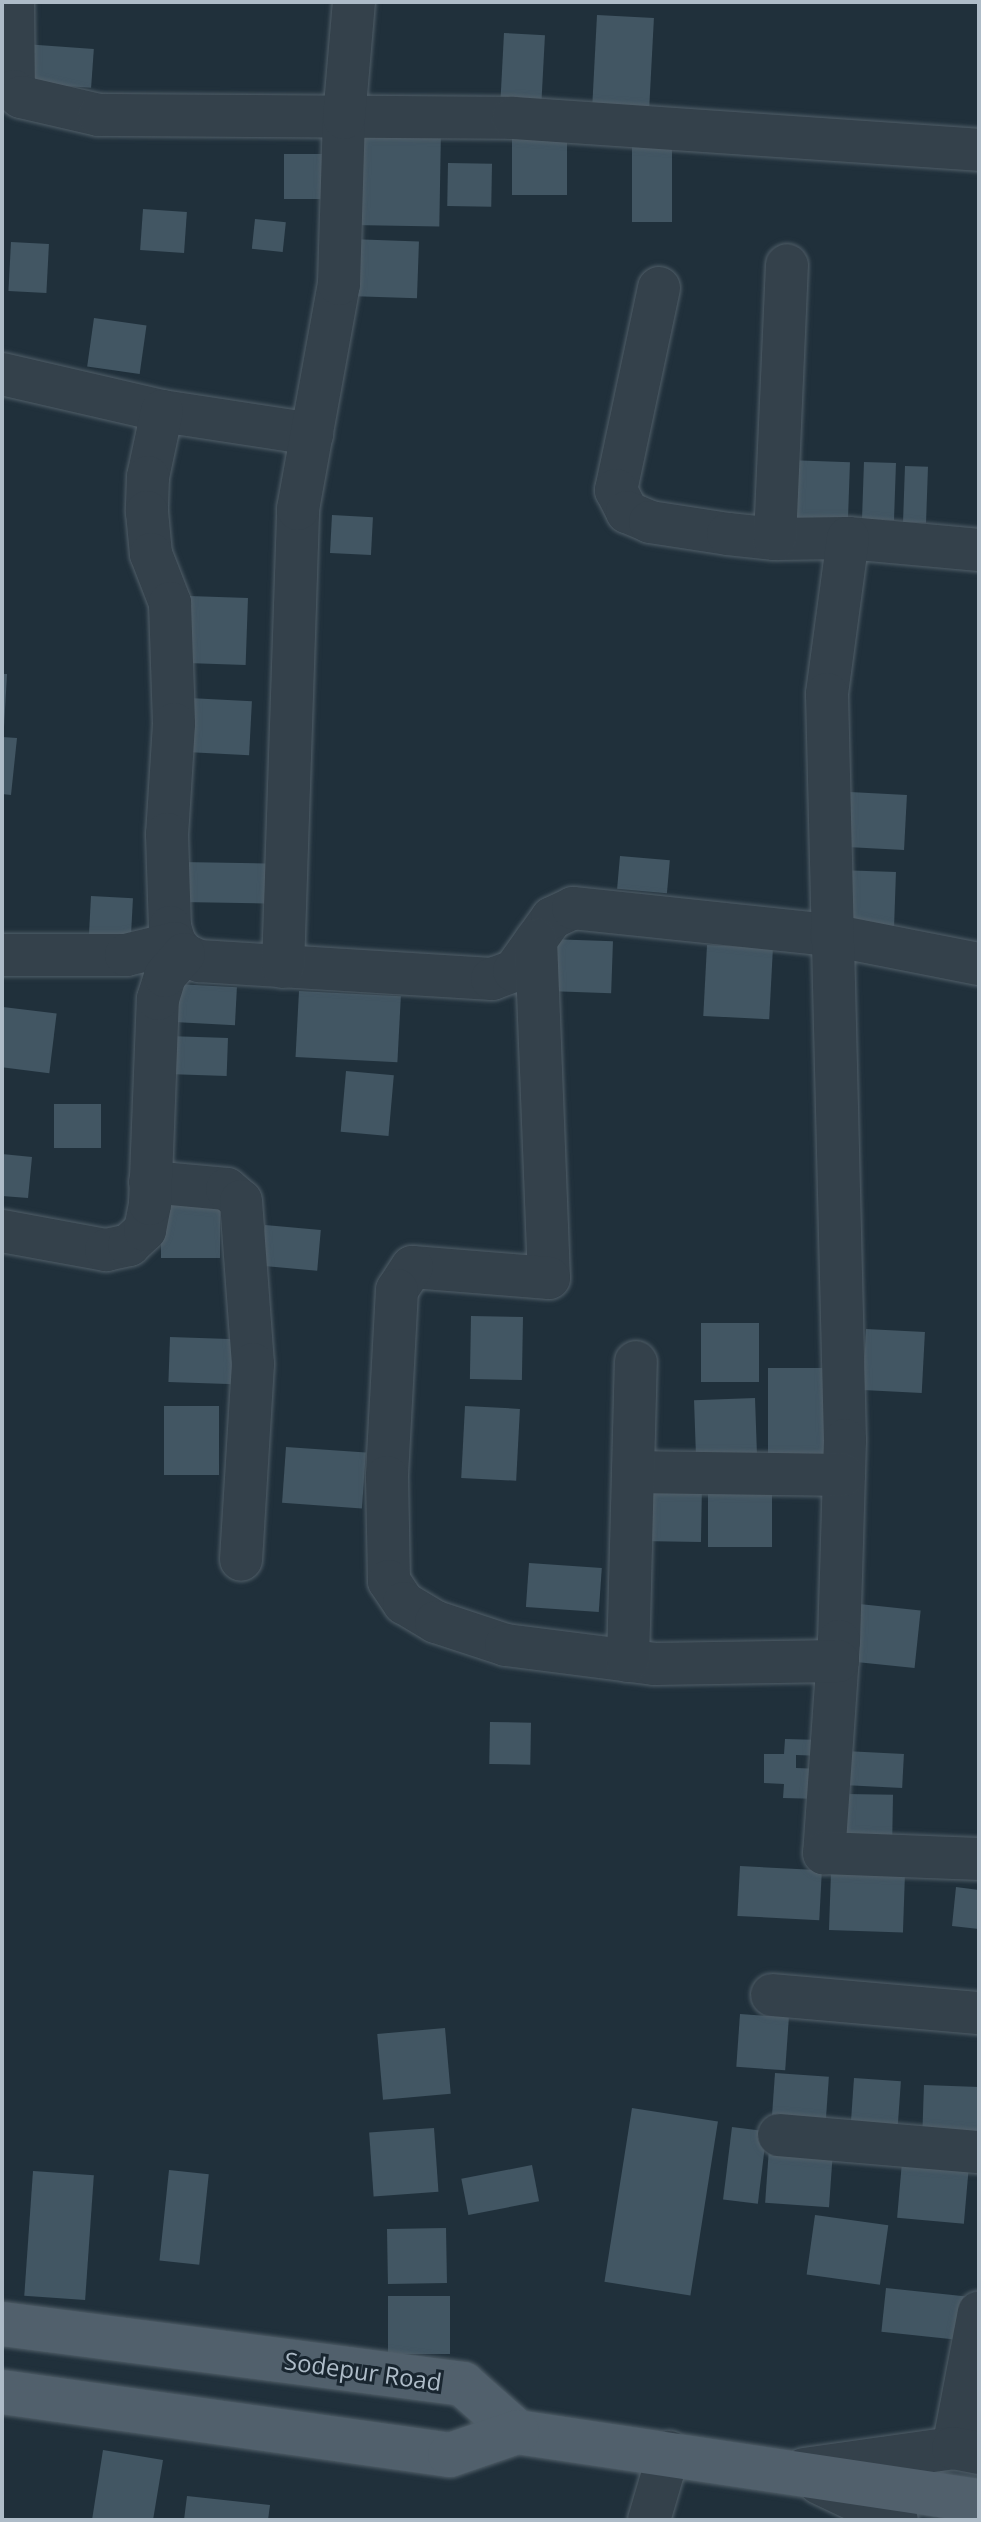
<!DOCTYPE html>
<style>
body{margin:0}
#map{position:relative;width:981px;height:2522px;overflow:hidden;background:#20303b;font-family:"Open Sans",sans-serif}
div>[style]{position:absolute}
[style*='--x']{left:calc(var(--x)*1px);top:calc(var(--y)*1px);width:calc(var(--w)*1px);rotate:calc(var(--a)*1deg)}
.building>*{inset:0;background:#425663;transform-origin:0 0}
.roads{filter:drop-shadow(0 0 2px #515f69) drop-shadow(0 0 2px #515f69)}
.minor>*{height:42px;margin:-21px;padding:0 21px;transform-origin:21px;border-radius:21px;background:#34414b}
.major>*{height:44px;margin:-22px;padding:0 22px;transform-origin:22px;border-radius:22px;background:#51606c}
span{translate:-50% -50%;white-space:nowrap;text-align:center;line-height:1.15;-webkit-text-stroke:6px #192630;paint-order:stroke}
.street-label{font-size:24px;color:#aebcc8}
.frame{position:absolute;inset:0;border:4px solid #aebcc8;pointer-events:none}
</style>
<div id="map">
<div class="building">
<i style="left:597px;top:15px;width:57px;height:91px;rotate:3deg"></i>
<i style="left:504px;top:33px;width:41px;height:78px;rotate:3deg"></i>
<i style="left:24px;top:44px;width:70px;height:39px;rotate:4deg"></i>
<i style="left:354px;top:128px;width:87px;height:97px;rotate:1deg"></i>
<i style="left:512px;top:137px;width:55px;height:58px"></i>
<i style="left:672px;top:142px;width:80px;height:40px;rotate:90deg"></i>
<i style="left:284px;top:154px;width:54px;height:45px"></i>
<i style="left:448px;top:163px;width:44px;height:43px;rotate:1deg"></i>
<i style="left:143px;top:209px;width:44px;height:41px;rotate:4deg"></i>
<i style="left:255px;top:219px;width:31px;height:30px;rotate:6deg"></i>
<i style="left:350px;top:239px;width:69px;height:57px;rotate:2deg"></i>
<i style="left:11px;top:242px;width:38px;height:49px;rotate:3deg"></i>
<i style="left:94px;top:318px;width:53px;height:49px;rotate:8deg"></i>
<i style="left:787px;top:460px;width:63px;height:65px;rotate:2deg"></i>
<i style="left:864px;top:462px;width:32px;height:57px;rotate:2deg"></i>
<i style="left:905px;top:466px;width:23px;height:56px;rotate:2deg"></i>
<i style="left:332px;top:515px;width:41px;height:38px;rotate:3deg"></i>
<i style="left:189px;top:596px;width:59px;height:67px;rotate:2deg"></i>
<i style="clip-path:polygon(2px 674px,7px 674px,4px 727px,2px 727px)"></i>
<i style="left:189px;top:698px;width:63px;height:54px;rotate:3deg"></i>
<i style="clip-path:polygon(2px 737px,17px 738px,11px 795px,2px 794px)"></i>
<i style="left:850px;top:792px;width:57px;height:55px;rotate:3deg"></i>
<i style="left:620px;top:856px;width:50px;height:33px;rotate:5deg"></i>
<i style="left:181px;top:862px;width:97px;height:40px;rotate:1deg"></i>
<i style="left:838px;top:870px;width:58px;height:56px;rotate:2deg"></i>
<i style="left:91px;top:896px;width:42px;height:47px;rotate:3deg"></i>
<i style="left:549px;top:939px;width:64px;height:52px;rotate:2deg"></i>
<i style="left:707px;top:945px;width:66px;height:71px;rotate:3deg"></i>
<i style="left:176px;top:984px;width:61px;height:38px;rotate:3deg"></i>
<i style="left:299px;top:991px;width:102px;height:66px;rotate:3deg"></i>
<i style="left:3px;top:1007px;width:54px;height:60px;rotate:7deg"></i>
<i style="left:168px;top:1036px;width:60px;height:38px;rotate:2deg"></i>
<i style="left:346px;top:1071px;width:48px;height:61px;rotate:5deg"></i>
<i style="left:101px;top:1104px;width:44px;height:47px;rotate:90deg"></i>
<i style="clip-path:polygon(2px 1154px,32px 1157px,28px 1198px,2px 1196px)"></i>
<i style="left:161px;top:1204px;width:59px;height:54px"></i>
<i style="left:265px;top:1225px;width:56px;height:41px;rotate:5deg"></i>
<i style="left:471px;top:1316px;width:52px;height:63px;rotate:1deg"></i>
<i style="left:701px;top:1323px;width:58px;height:59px"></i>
<i style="left:866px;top:1329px;width:59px;height:61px;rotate:3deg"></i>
<i style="left:170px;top:1337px;width:67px;height:45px;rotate:2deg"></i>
<i style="left:768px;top:1368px;width:66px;height:88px"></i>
<i style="left:755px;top:1398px;width:55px;height:61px;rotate:88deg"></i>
<i style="left:164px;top:1406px;width:55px;height:69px"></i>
<i style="left:465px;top:1406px;width:55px;height:72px;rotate:3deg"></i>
<i style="left:286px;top:1447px;width:80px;height:56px;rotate:4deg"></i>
<i style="left:640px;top:1482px;width:62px;height:59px;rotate:1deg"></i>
<i style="left:708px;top:1485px;width:64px;height:62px"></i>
<i style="left:529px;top:1563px;width:73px;height:44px;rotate:4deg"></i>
<i style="left:850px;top:1603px;width:71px;height:58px;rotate:6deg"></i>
<i style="left:490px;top:1722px;width:41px;height:42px;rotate:1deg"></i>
<i style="clip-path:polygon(785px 1739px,822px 1740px,822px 1756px,796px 1755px,796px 1768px,822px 1769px,821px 1799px,783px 1798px,784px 1784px,764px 1783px,764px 1754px,784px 1754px)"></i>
<i style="left:845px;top:1751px;width:59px;height:34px;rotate:3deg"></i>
<i style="left:847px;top:1794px;width:46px;height:51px;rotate:1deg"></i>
<i style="left:740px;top:1866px;width:82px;height:50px;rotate:3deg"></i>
<i style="left:831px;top:1872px;width:74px;height:58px;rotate:2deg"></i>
<i style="clip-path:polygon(956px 1887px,979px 1890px,979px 1929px,952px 1926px)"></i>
<i style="left:740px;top:2014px;width:49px;height:53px;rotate:4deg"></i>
<i style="left:445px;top:2028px;width:66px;height:68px;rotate:85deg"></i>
<i style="left:775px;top:2073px;width:54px;height:53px;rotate:4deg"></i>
<i style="left:854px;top:2078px;width:47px;height:49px;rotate:4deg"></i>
<i style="left:924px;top:2085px;width:55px;height:52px;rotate:2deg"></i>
<i style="left:632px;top:2108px;width:87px;height:176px;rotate:9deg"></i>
<i style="left:732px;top:2127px;width:35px;height:73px;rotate:7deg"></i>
<i style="left:434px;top:2128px;width:64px;height:65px;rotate:86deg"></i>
<i style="left:769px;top:2148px;width:64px;height:55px;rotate:4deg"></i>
<i style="left:902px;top:2162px;width:67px;height:56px;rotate:5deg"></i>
<i style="left:532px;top:2165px;width:37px;height:72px;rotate:79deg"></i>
<i style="left:169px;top:2170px;width:40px;height:91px;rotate:6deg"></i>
<i style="left:33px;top:2171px;width:61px;height:125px;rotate:4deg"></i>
<i style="left:815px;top:2215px;width:74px;height:60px;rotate:8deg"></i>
<i style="left:446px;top:2228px;width:55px;height:59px;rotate:89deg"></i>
<i style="left:886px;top:2288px;width:81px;height:44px;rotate:6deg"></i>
<i style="left:388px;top:2296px;width:62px;height:58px"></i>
<i style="clip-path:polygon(103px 2450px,163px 2460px,153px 2520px,92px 2520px)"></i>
<i style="clip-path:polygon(187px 2496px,270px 2505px,268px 2520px,184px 2520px)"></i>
</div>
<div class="roads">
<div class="minor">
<i style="--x:13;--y:2;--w:89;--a:89.4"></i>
<i style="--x:14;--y:91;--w:9;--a:41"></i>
<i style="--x:21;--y:97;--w:80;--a:13"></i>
<i style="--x:99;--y:115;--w:414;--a:0.4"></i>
<i style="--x:513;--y:118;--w:467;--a:3.9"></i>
<i style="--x:659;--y:288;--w:207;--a:102"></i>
<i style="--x:616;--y:490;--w:25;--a:63"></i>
<i style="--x:627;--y:512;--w:25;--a:23"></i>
<i style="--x:650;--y:522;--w:79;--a:8.7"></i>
<i style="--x:728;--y:534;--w:47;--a:6.1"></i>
<i style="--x:775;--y:539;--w:73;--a:-0.8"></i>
<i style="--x:848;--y:538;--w:132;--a:5.2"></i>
<i style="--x:2;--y:374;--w:164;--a:13"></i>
<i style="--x:162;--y:411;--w:152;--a:8.7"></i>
<i style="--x:162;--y:411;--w:67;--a:102"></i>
<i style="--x:148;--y:477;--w:35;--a:92"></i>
<i style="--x:147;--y:512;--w:42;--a:84.6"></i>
<i style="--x:151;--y:554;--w:53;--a:68.8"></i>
<i style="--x:170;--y:603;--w:121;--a:88.1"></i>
<i style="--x:174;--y:724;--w:110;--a:93.6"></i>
<i style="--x:167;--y:834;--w:93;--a:88.2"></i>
<i style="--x:170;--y:927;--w:17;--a:73"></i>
<i style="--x:175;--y:943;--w:14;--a:51"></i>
<i style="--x:184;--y:954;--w:17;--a:25"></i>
<i style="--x:199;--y:961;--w:294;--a:3.5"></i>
<i style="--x:492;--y:979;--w:23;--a:-20"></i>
<i style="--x:514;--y:971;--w:65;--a:-54.4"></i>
<i style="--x:552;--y:918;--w:23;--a:-25"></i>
<i style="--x:573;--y:908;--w:259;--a:6"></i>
<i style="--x:831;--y:935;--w:151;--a:11.1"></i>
<i style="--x:848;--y:538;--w:157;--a:97.7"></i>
<i style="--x:827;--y:694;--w:746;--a:88.62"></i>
<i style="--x:845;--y:1440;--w:201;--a:91.7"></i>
<i style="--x:839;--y:1641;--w:213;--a:94"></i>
<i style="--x:824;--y:1853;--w:155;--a:2.2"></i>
<i style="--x:775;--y:539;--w:274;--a:-87.5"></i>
<i style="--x:536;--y:940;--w:338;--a:87.8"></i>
<i style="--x:549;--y:1278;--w:137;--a:-175.4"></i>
<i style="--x:412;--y:1267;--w:27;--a:123"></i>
<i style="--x:397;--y:1290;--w:187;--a:93.1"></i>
<i style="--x:387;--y:1477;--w:104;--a:88.9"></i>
<i style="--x:389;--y:1581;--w:27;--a:56"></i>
<i style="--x:404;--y:1603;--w:37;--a:31"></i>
<i style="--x:436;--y:1622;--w:74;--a:18.2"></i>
<i style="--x:506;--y:1645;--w:149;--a:7.3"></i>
<i style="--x:654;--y:1664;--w:184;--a:-0.9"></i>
<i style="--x:2;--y:955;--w:124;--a:0"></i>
<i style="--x:126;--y:955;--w:50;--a:-13.8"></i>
<i style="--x:283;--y:967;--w:458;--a:-88.1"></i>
<i style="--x:298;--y:509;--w:229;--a:-79.7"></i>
<i style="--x:339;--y:284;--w:166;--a:-88.3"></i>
<i style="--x:344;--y:118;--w:116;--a:-85.1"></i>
<i style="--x:150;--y:1182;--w:77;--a:5.2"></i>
<i style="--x:227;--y:1189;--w:18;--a:41"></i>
<i style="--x:241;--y:1201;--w:163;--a:85.8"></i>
<i style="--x:253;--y:1364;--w:196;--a:93.5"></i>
<i style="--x:2;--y:1231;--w:106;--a:10.4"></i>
<i style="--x:106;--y:1250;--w:24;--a:-12"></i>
<i style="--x:129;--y:1245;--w:22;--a:-43"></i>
<i style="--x:145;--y:1230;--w:26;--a:-79"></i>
<i style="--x:150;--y:1204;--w:205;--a:-87.8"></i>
<i style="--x:158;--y:999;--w:24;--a:-73"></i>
<i style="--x:165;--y:976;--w:29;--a:-49"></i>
<i style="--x:633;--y:1472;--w:211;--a:0.8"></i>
<i style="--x:628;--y:1661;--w:299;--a:-88.5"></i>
<i style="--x:772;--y:1995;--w:208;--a:5"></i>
<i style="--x:779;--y:2135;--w:201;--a:4.9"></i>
<i style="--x:953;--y:2448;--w:138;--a:-79.2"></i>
<i style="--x:804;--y:2469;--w:150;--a:-8"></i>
<i style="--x:953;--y:2448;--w:26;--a:11"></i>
<i style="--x:819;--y:2483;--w:86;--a:25.4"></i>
<i style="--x:649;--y:2520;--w:71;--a:-73.6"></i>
</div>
<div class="major">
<i style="--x:2;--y:2324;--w:465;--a:7.4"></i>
<i style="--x:463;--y:2384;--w:72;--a:41.6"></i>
<i style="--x:517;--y:2432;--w:467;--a:8.5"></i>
<i style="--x:2;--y:2392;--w:452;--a:8"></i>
<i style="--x:450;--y:2455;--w:71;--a:-18.9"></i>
</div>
</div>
<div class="street-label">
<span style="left:363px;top:2371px;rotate:8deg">Sodepur Road</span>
</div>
<div class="frame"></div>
</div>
